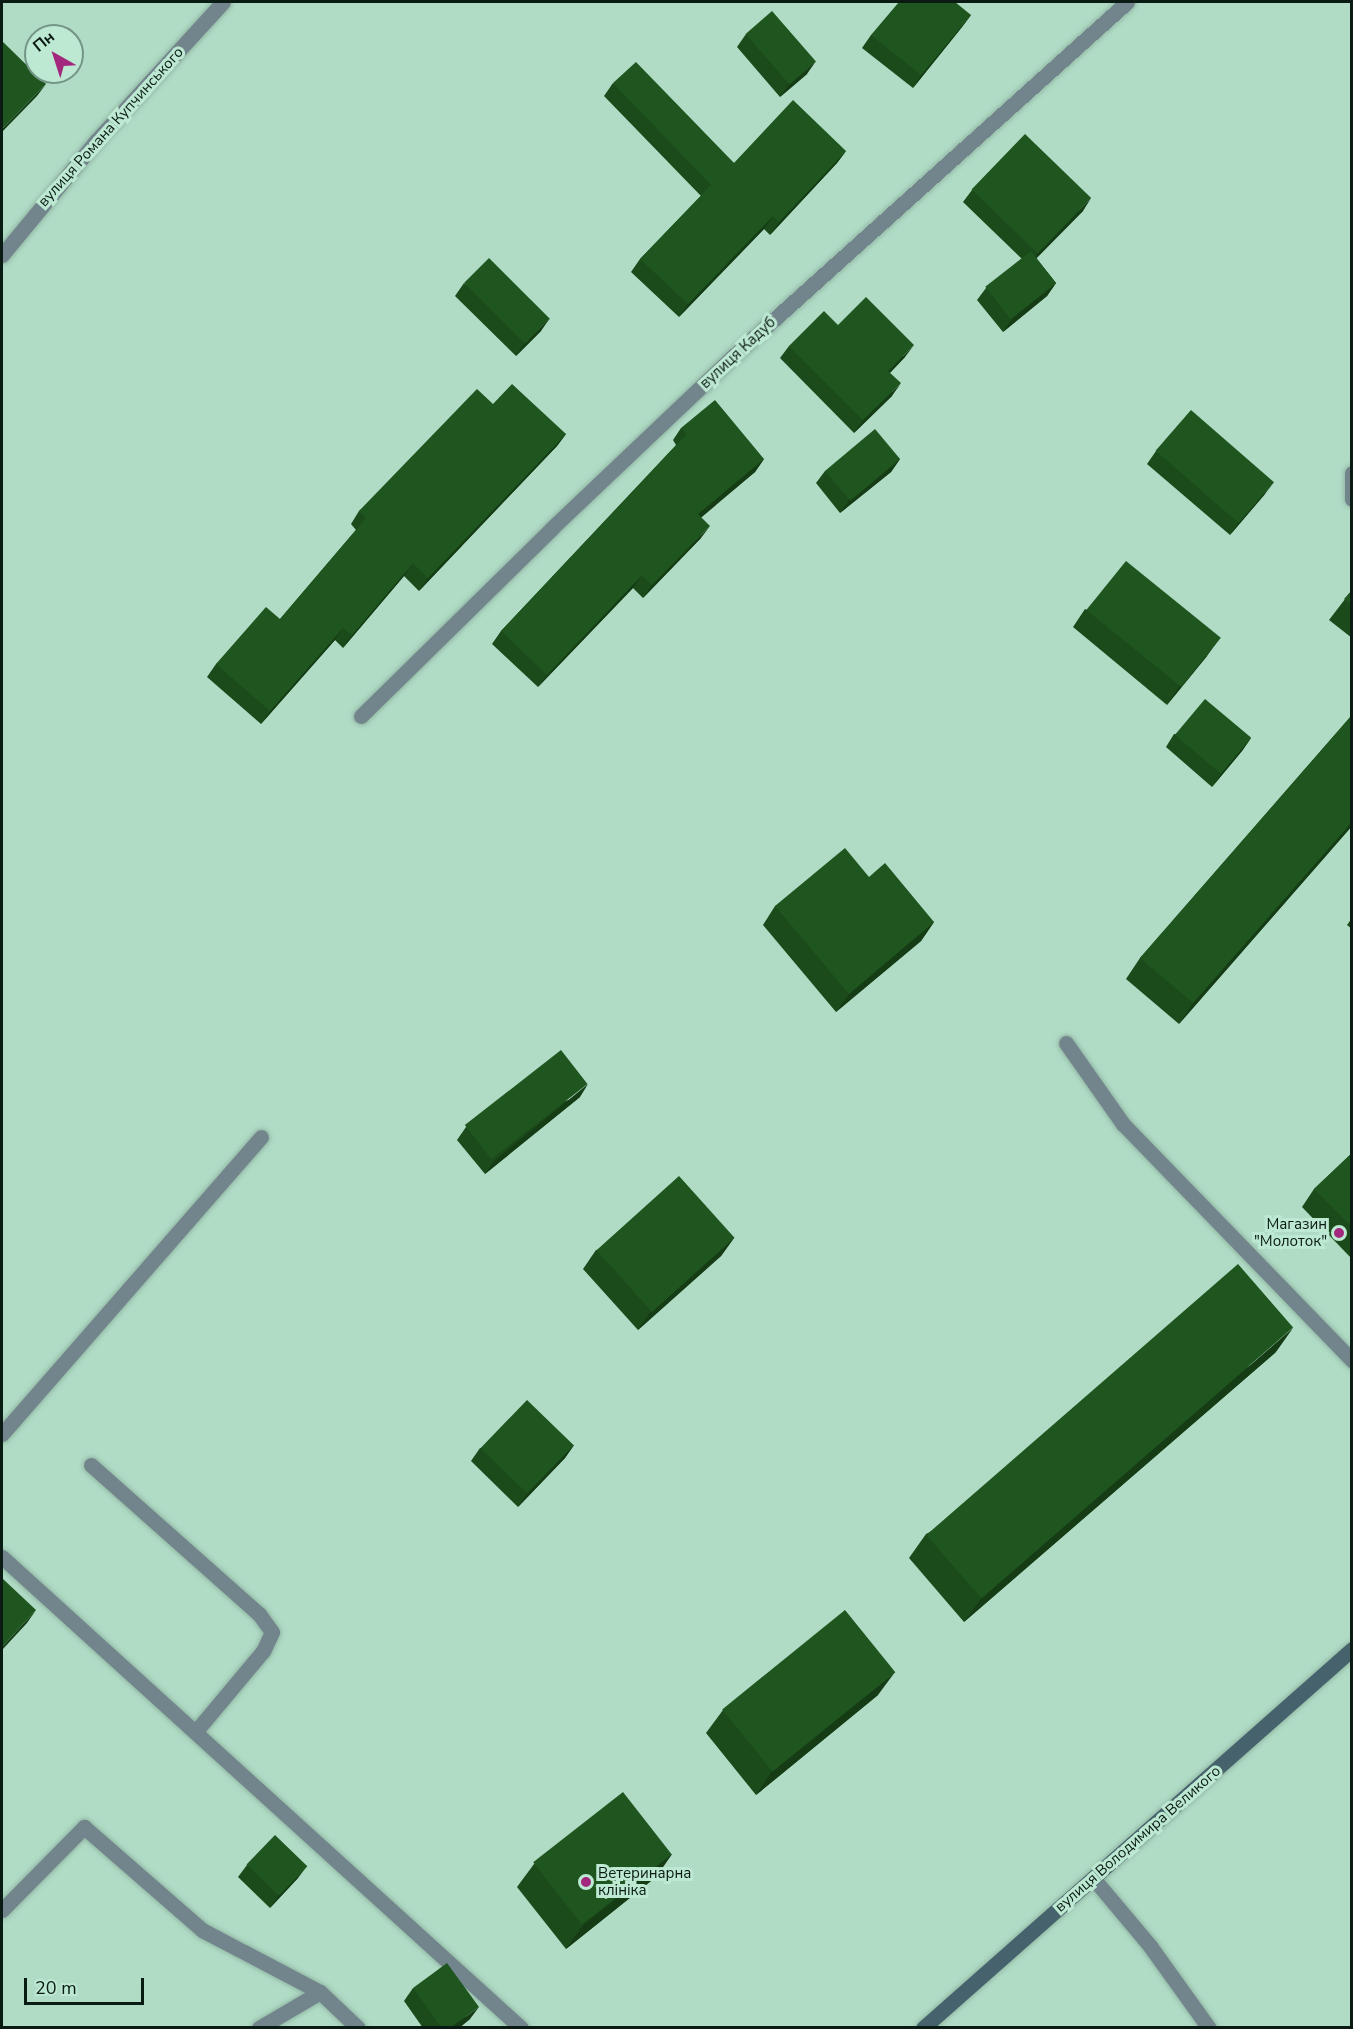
<!DOCTYPE html>
<meta charset="utf-8">
<style>
body{margin:0}
#map{position:relative;width:1353px;height:2029px;overflow:hidden;background:#b0dbc5;font-family:"Nunito Sans",sans-serif}
div>[style]{position:absolute}
[style*='--x']{left:calc(var(--x)*1px);top:calc(var(--y)*1px);width:calc(var(--w)*1px);rotate:calc(var(--a)*1deg)}
.roads{filter:drop-shadow(0 0 2px #92b8a5) drop-shadow(0 0 2px #92b8a5)}
.service>*{height:15px;margin:-7.5px;padding:0 7.5px;transform-origin:7.5px;border-radius:7.5px;background:#73858c}
.minor>*{height:15px;margin:-7.5px;padding:0 7.5px;transform-origin:7.5px;border-radius:7.5px;background:#73858c}
.secondary>*{height:15px;margin:-7.5px;padding:0 7.5px;transform-origin:7.5px;border-radius:7.5px;background:#46626c}
.wall>*{inset:0;background:#1b4a1b}
.shaded-wall>*{inset:0;background:#163c16}
.building>*{inset:0;background:#1f561f;transform-origin:0 0}
.dots>*{width:16px;height:16px;translate:-50% -50%;box-sizing:border-box;border:3px solid #bde8d2;border-radius:50%}
span{translate:-50% -50%;white-space:nowrap;text-align:center;line-height:1.15;-webkit-text-stroke:6px #bde8d2;paint-order:stroke}
.street-label{font-size:15px;color:#0a1b13}
.poi-label{font-size:15px;color:#0a1b13}
.right{translate:-100% -50%;text-align:right}
.left{translate:0 -50%;text-align:left}
.frame{position:absolute;inset:0;border:3px solid #0a1b13;pointer-events:none}
.north{position:absolute;left:24px;top:24px;width:60px;height:60px;box-sizing:border-box;background:#bde8d2;border:2px solid #759686;border-radius:50%;rotate:321deg;font-size:16px;font-weight:700;line-height:24px;text-align:center;color:#0a1b13}
.north::after{content:'';display:block;margin:auto;width:21px;height:27px;background:#a3287d;clip-path:polygon(50% 0,100% 100%,50% 72%,0 100%)}
.scale{position:absolute;left:24px;top:1978px;width:120px;height:27px;box-sizing:border-box;border:3px solid #0a1b13;border-top:0;padding-left:8px;font-size:18px;line-height:21px;white-space:nowrap;color:#0a1b13;-webkit-text-stroke:4px #bde8d2;paint-order:stroke}
</style>
<div id="map">
<div class="roads">
<div class="service">
<i style="--x:1352;--y:473;--w:26;--a:90"></i>
<i style="--x:1066;--y:1043;--w:99;--a:54.9"></i>
<i style="--x:1123;--y:1124;--w:329;--a:45.9"></i>
<i style="--x:2;--y:1434;--w:394;--a:-48.9"></i>
<i style="--x:91;--y:1465;--w:225;--a:41.6"></i>
<i style="--x:259;--y:1614;--w:22;--a:54"></i>
<i style="--x:272;--y:1632;--w:21;--a:115"></i>
<i style="--x:263;--y:1651;--w:103;--a:129.9"></i>
<i style="--x:1093;--y:1878;--w:89;--a:50"></i>
<i style="--x:1150;--y:1946;--w:101;--a:54.3"></i>
<i style="--x:2;--y:1910;--w:117;--a:-45.3"></i>
<i style="--x:84;--y:1827;--w:157;--a:41.1"></i>
<i style="--x:202;--y:1930;--w:133;--a:27.7"></i>
<i style="--x:259;--y:2028;--w:71;--a:-30.5"></i>
<i style="--x:320;--y:1992;--w:52;--a:43.5"></i>
</div>
<div class="minor">
<i style="--x:2;--y:255;--w:148;--a:-50.5"></i>
<i style="--x:96;--y:141;--w:188;--a:-47.6"></i>
<i style="--x:361;--y:716;--w:268;--a:-44.5"></i>
<i style="--x:552;--y:528;--w:245;--a:-43.5"></i>
<i style="--x:730;--y:359;--w:534;--a:-41.96"></i>
<i style="--x:2;--y:1557;--w:701;--a:42.22"></i>
</div>
<div class="secondary">
<i style="--x:923;--y:2028;--w:572;--a:-41.46"></i>
</div>
</div>
<div class="wall">
<i style="clip-path:polygon(971px 15px,962px 27px,913px 88px,862px 48px,871px 35px)"></i>
<i style="clip-path:polygon(746px 34px,807px 74px,780px 97px,737px 47px)"></i>
<i style="clip-path:polygon(613px 83px,734px 163px,846px 151px,837px 163px,770px 235px,764px 229px,679px 317px,631px 272px,640px 259px,701px 196px,604px 96px)"></i>
<i style="clip-path:polygon(972px 190px,1083px 211px,1036px 258px,1056px 283px,1047px 296px,1003px 332px,977px 300px,986px 288px,1022px 259px,963px 202px)"></i>
<i style="clip-path:polygon(464px 283px,541px 331px,516px 356px,455px 296px)"></i>
<i style="clip-path:polygon(838px 325px,905px 357px,890px 373px,892px 396px,854px 433px,780px 358px,789px 346px)"></i>
<i style="clip-path:polygon(493px 404px,566px 434px,557px 446px,419px 591px,404px 576px,343px 648px,335px 640px,261px 724px,207px 677px,216px 664px,280px 619px,356px 530px,351px 524px,359px 511px)"></i>
<i style="clip-path:polygon(681px 428px,764px 459px,755px 472px,701px 517px,701px 538px,643px 598px,633px 588px,538px 687px,492px 644px,501px 631px,676px 445px,673px 440px)"></i>
<i style="clip-path:polygon(1156px 451px,1265px 494px,1230px 535px,1147px 464px)"></i>
<i style="clip-path:polygon(900px 459px,891px 472px,840px 513px,816px 483px,825px 471px)"></i>
<i style="clip-path:polygon(1352px 590px,1352px 638px,1329px 620px)"></i>
<i style="clip-path:polygon(1085px 609px,1207px 656px,1167px 705px,1073px 627px)"></i>
<i style="clip-path:polygon(1352px 715px,1352px 826px,1179px 1024px,1126px 979px,1140px 958px)"></i>
<i style="clip-path:polygon(1174px 734px,1251px 738px,1242px 751px,1212px 787px,1166px 747px)"></i>
<i style="clip-path:polygon(869px 877px,934px 922px,921px 941px,836px 1012px,763px 925px,775px 906px)"></i>
<i style="clip-path:polygon(1352px 918px,1352px 929px,1347px 925px)"></i>
<i style="clip-path:polygon(580px 1097px,485px 1174px,457px 1140px,466px 1127px)"></i>
<i style="clip-path:polygon(1352px 1153px,1352px 1259px,1302px 1207px,1314px 1189px)"></i>
<i style="clip-path:polygon(734px 1238px,721px 1256px,638px 1330px,583px 1269px,596px 1250px)"></i>
<i style="clip-path:polygon(1276px 1352px,964px 1622px,909px 1558px,926px 1534px)"></i>
<i style="clip-path:polygon(574px 1445px,565px 1458px,518px 1507px,471px 1461px,480px 1448px)"></i>
<i style="clip-path:polygon(878px 1695px,756px 1795px,706px 1733px,723px 1710px)"></i>
<i style="clip-path:polygon(672px 1854px,656px 1877px,566px 1949px,517px 1887px,534px 1864px)"></i>
<i style="clip-path:polygon(247px 1865px,298px 1878px,270px 1908px,238px 1877px)"></i>
<i style="clip-path:polygon(413px 1988px,470px 2019px,459px 2028px,423px 2028px,404px 2001px)"></i>
</div>
<div class="shaded-wall">
<i style="clip-path:polygon(971px 15px,962px 27px,913px 88px,921px 75px)"></i>
<i style="clip-path:polygon(816px 61px,807px 74px,780px 97px,789px 84px)"></i>
<i style="clip-path:polygon(46px 84px,37px 96px,2px 132px,2px 129px)"></i>
<i style="clip-path:polygon(846px 151px,837px 163px,770px 235px,779px 222px)"></i>
<i style="clip-path:polygon(1091px 198px,1083px 211px,1029px 266px,1038px 253px)"></i>
<i style="clip-path:polygon(773px 216px,764px 229px,679px 317px,688px 304px)"></i>
<i style="clip-path:polygon(1056px 283px,1047px 296px,1003px 332px,1012px 319px)"></i>
<i style="clip-path:polygon(550px 318px,541px 331px,516px 356px,525px 343px)"></i>
<i style="clip-path:polygon(914px 345px,905px 357px,880px 383px,888px 371px)"></i>
<i style="clip-path:polygon(901px 383px,892px 396px,854px 433px,863px 420px)"></i>
<i style="clip-path:polygon(566px 434px,557px 446px,419px 591px,428px 578px)"></i>
<i style="clip-path:polygon(764px 459px,755px 472px,690px 527px,698px 514px)"></i>
<i style="clip-path:polygon(900px 459px,891px 472px,840px 513px,849px 500px)"></i>
<i style="clip-path:polygon(1274px 482px,1265px 494px,1230px 535px,1239px 522px)"></i>
<i style="clip-path:polygon(710px 526px,701px 538px,643px 598px,652px 585px)"></i>
<i style="clip-path:polygon(413px 563px,404px 576px,343px 648px,352px 635px)"></i>
<i style="clip-path:polygon(642px 575px,633px 588px,538px 687px,547px 675px)"></i>
<i style="clip-path:polygon(343px 628px,335px 640px,261px 724px,270px 711px)"></i>
<i style="clip-path:polygon(1220px 638px,1207px 656px,1167px 705px,1179px 687px)"></i>
<i style="clip-path:polygon(1251px 738px,1242px 751px,1212px 787px,1221px 774px)"></i>
<i style="clip-path:polygon(1352px 822px,1352px 826px,1179px 1024px,1193px 1003px)"></i>
<i style="clip-path:polygon(934px 922px,921px 941px,836px 1012px,849px 994px)"></i>
<i style="clip-path:polygon(588px 1084px,580px 1097px,485px 1174px,494px 1161px)"></i>
<i style="clip-path:polygon(734px 1238px,721px 1256px,638px 1330px,651px 1311px)"></i>
<i style="clip-path:polygon(1293px 1328px,1276px 1352px,964px 1622px,981px 1599px)"></i>
<i style="clip-path:polygon(574px 1445px,565px 1458px,518px 1507px,527px 1494px)"></i>
<i style="clip-path:polygon(36px 1610px,27px 1623px,2px 1650px,2px 1647px)"></i>
<i style="clip-path:polygon(895px 1672px,878px 1695px,756px 1795px,772px 1771px)"></i>
<i style="clip-path:polygon(672px 1854px,656px 1877px,566px 1949px,583px 1925px)"></i>
<i style="clip-path:polygon(307px 1866px,298px 1878px,270px 1908px,279px 1895px)"></i>
<i style="clip-path:polygon(479px 2007px,470px 2019px,459px 2028px,450px 2028px)"></i>
</div>
<div class="building">
<i style="clip-path:polygon(899px 2px,955px 2px,971px 15px,921px 75px,871px 35px)"></i>
<i style="left:772px;top:11px;width:67px;height:35px;rotate:49deg"></i>
<i style="clip-path:polygon(2px 41px,46px 84px,2px 129px)"></i>
<i style="clip-path:polygon(636px 62px,734px 163px,793px 100px,846px 151px,779px 222px,773px 216px,688px 304px,640px 259px,711px 185px,613px 83px)"></i>
<i style="left:1025px;top:134px;width:92px;height:77px;rotate:44deg"></i>
<i style="left:1031px;top:251px;width:41px;height:58px;rotate:52deg"></i>
<i style="left:489px;top:258px;width:86px;height:35px;rotate:45deg"></i>
<i style="clip-path:polygon(866px 297px,914px 345px,888px 371px,901px 383px,863px 420px,789px 346px,824px 311px,838px 325px)"></i>
<i style="clip-path:polygon(512px 384px,566px 434px,428px 578px,413px 563px,352px 635px,343px 628px,270px 711px,216px 664px,266px 607px,280px 619px,366px 518px,359px 511px,477px 389px,493px 404px)"></i>
<i style="clip-path:polygon(715px 400px,764px 459px,698px 514px,710px 526px,652px 585px,642px 575px,547px 675px,501px 631px,687px 434px,681px 428px)"></i>
<i style="left:1191px;top:410px;width:110px;height:54px;rotate:41deg"></i>
<i style="left:875px;top:429px;width:39px;height:65px;rotate:50deg"></i>
<i style="left:1126px;top:561px;width:122px;height:63px;rotate:39deg"></i>
<i style="clip-path:polygon(1352px 590px,1352px 605px,1344px 599px)"></i>
<i style="left:1205px;top:699px;width:60px;height:47px;rotate:40deg"></i>
<i style="clip-path:polygon(1352px 715px,1352px 822px,1193px 1003px,1140px 958px)"></i>
<i style="clip-path:polygon(845px 848px,869px 877px,885px 863px,934px 922px,849px 994px,775px 906px)"></i>
<i style="left:561px;top:1050px;width:43px;height:122px;rotate:52deg"></i>
<i style="clip-path:polygon(1352px 1153px,1352px 1227px,1314px 1189px)"></i>
<i style="left:679px;top:1176px;width:83px;height:111px;rotate:48deg"></i>
<i style="left:1238px;top:1264px;width:84px;height:413px;rotate:49deg"></i>
<i style="left:527px;top:1400px;width:65px;height:67px;rotate:44deg"></i>
<i style="clip-path:polygon(2px 1578px,36px 1610px,2px 1647px)"></i>
<i style="left:845px;top:1610px;width:80px;height:158px;rotate:51deg"></i>
<i style="left:623px;top:1792px;width:79px;height:114px;rotate:52deg"></i>
<i style="left:275px;top:1835px;width:45px;height:41px;rotate:44deg"></i>
<i style="clip-path:polygon(447px 1963px,479px 2007px,450px 2028px,442px 2028px,413px 1988px)"></i>
</div>
<div class="dots">
<i style="left:1339px;top:1233px;background:#a3287d"></i>
<i style="left:586px;top:1882px;background:#a3287d"></i>
</div>
<div class="street-label">
<span style="left:111px;top:127px;rotate:-48deg">вулиця Романа Купчинського</span>
<span style="left:738px;top:353px;rotate:-43deg">вулиця Кадуб</span>
<span style="left:1138px;top:1839px;rotate:-41deg">вулиця Володимира Великого</span>
</div>
<div class="poi-label">
<span class="right" style="left:1327px;top:1233px">Магазин<br>"Молоток"</span>
<span class="left" style="left:598px;top:1882px">Ветеринарна<br>клініка</span>
</div>
<div class="frame"></div>
<div class="north">Пн</div>
<div class="scale">20 m</div>
</div>
